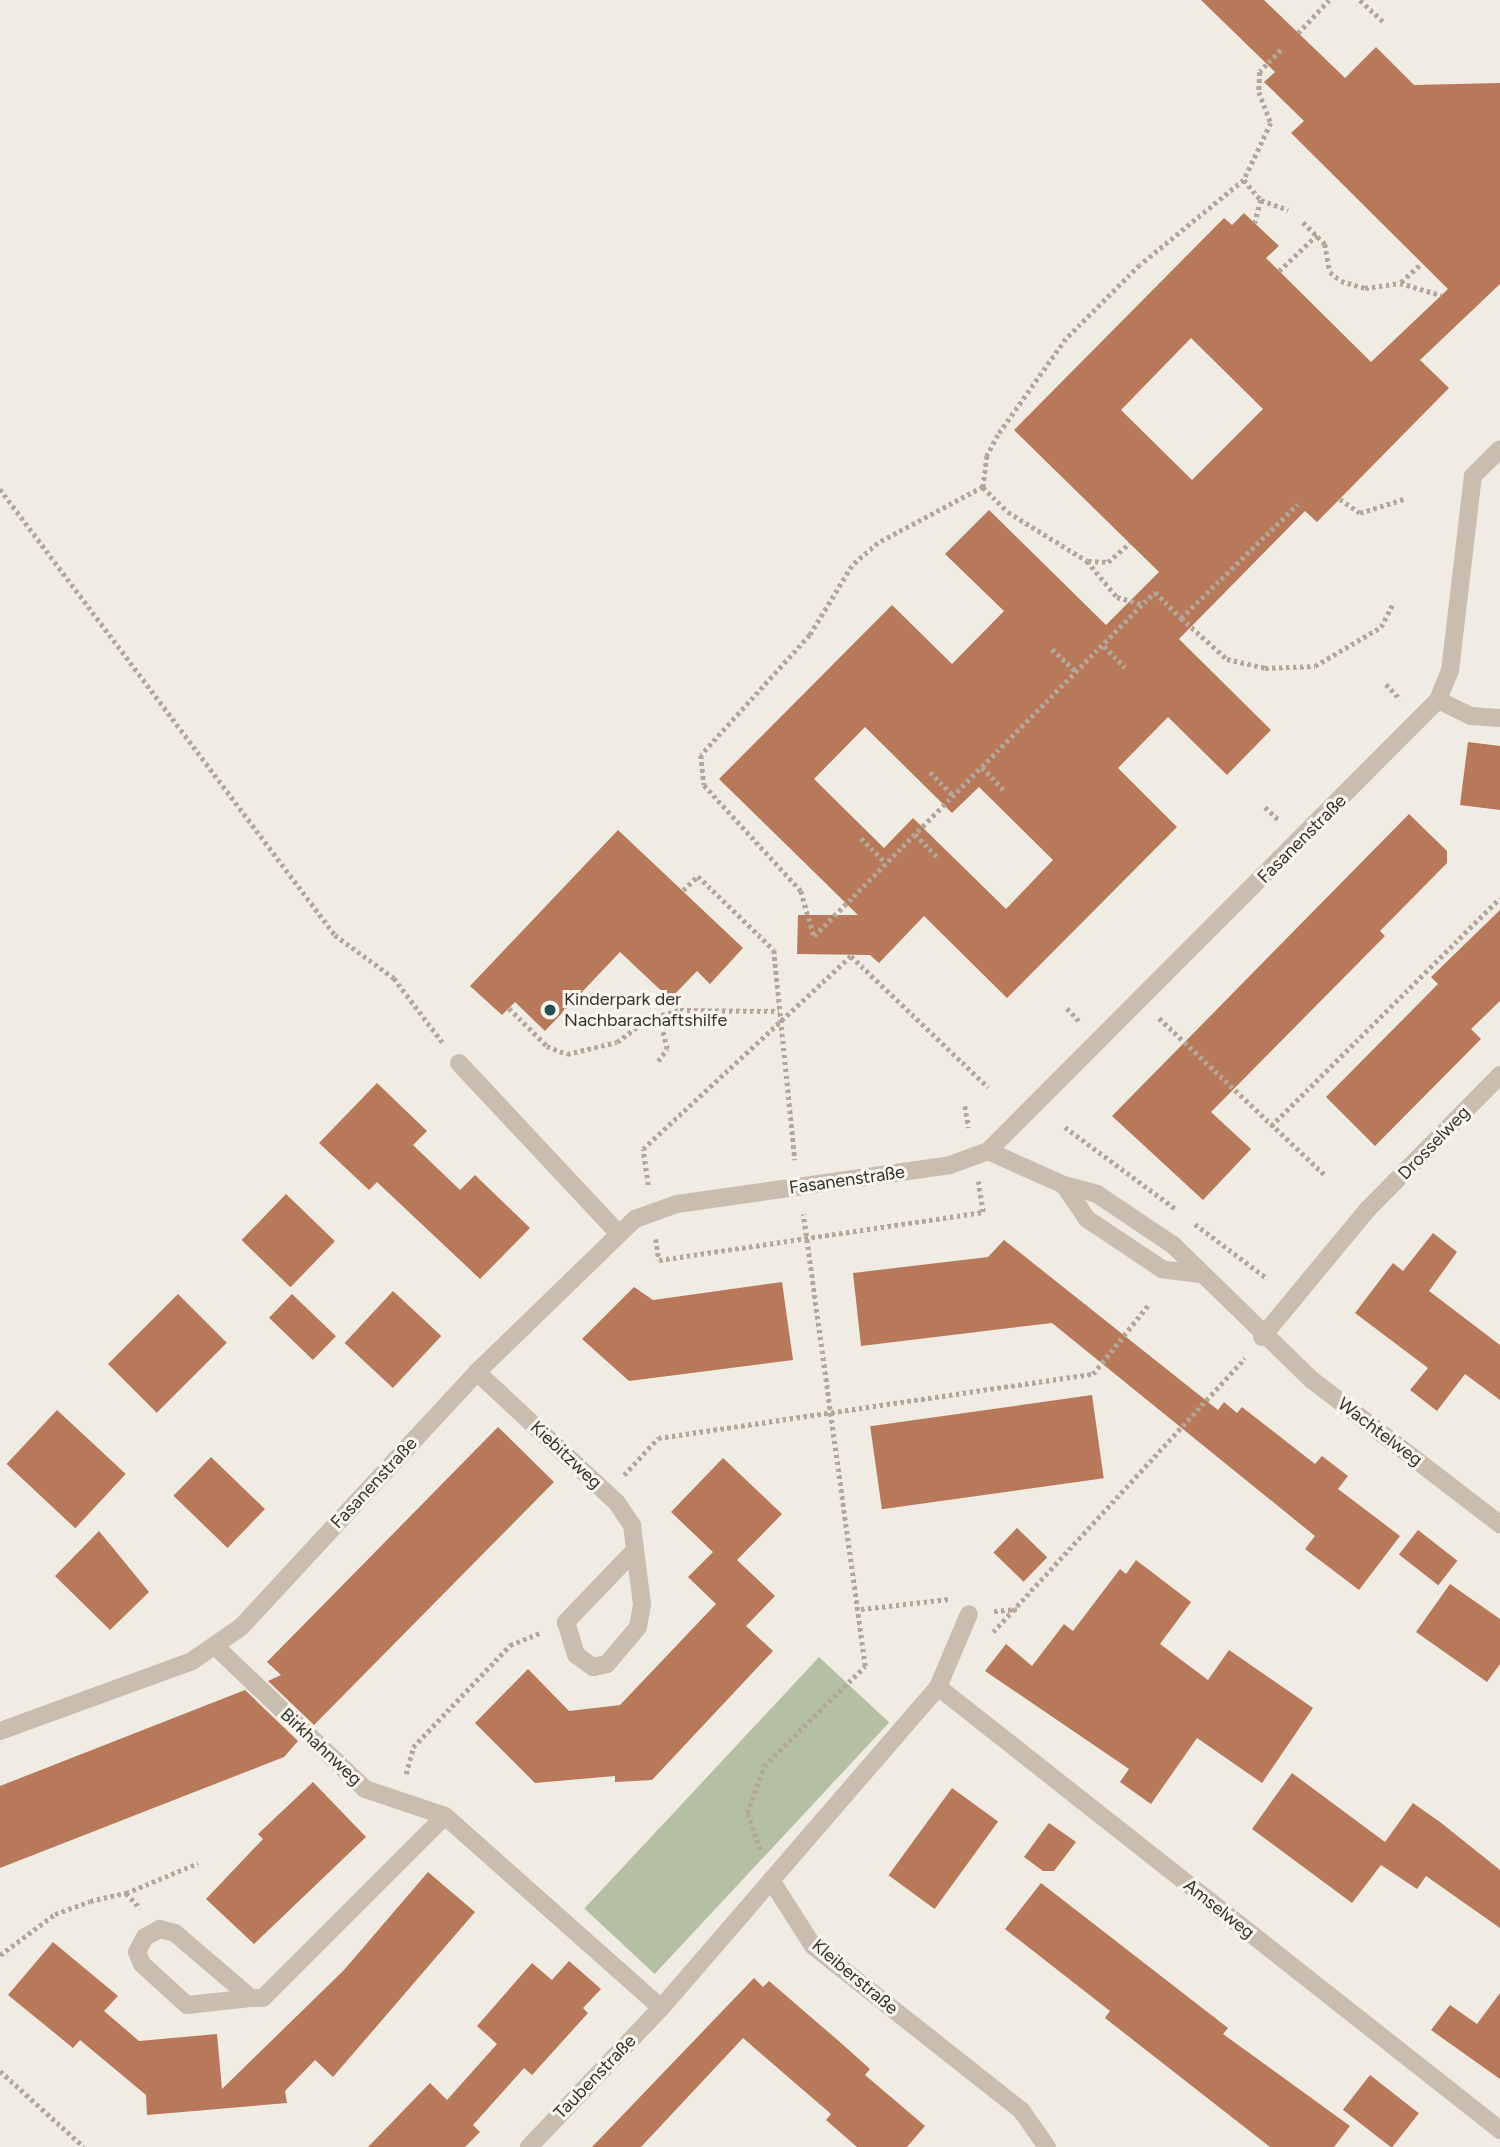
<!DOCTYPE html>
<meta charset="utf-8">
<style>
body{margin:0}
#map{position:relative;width:1500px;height:2147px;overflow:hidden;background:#f1ece3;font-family:Figtree,sans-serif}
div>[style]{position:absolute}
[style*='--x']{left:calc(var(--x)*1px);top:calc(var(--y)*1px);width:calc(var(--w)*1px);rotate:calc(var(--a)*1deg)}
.green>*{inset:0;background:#b4bfa4;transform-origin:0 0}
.building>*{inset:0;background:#b8785a;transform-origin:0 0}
.path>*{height:4.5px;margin-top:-2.25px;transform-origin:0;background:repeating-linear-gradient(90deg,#b4a79a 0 3.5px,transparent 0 7px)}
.service>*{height:18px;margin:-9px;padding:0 9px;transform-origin:9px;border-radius:9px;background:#c9bdaf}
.minor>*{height:18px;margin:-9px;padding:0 9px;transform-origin:9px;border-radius:9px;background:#c9bdaf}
.dots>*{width:19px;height:19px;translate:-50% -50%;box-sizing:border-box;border:4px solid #f9f5ef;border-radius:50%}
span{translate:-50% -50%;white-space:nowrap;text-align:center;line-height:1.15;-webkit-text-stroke:6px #f9f5ef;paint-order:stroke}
.street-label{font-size:18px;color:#38312c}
.poi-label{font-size:18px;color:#38312c}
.left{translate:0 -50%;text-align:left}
</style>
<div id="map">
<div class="green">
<i style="left:819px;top:1657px;width:96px;height:344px;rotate:43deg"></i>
</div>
<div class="building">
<i style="clip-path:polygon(evenodd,1201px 0,1264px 0,1345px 78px,1376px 47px,1414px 85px,1500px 83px,1500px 284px,1420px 360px,1449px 388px,1317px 522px,1305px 511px,1179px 639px,1271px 730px,1227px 775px,1168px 717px,1118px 768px,1177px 827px,1007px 998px,924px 916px,879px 963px,870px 955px,797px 954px,798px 915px,858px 915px,719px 779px,892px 605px,952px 664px,1004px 611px,945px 554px,989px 510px,1106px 625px,1159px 572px,1014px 430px,1224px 218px,1232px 225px,1244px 213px,1279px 246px,1266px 258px,1371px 362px,1448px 289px,1291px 133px,1304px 121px,1264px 82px,1275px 72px,1201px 0,1191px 338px,1263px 409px,1192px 480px,1121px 410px,1191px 338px,1201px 0,865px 727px,952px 813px,979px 787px,1053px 860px,1006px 909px,913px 818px,884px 848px,814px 779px,865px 727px)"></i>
<i style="clip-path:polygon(1468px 742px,1500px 746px,1500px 810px,1460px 805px)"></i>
<i style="clip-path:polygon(1409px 814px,1447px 851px,1447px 863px,1380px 931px,1385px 936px,1211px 1112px,1251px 1149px,1203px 1200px,1112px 1116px)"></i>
<i style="clip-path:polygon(618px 830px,743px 948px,710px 984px,697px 971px,670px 999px,620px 952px,545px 1031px,515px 1002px,502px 1015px,470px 986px)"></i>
<i style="clip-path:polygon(1500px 910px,1500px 1001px,1471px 1029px,1481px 1039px,1375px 1146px,1326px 1097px,1438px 984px,1431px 977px)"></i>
<i style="clip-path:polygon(377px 1083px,427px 1131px,413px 1145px,460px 1190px,475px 1175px,530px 1228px,480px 1279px,377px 1182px,369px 1190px,319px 1143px)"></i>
<i style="left:286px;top:1194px;width:68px;height:64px;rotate:44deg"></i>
<i style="clip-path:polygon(1433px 1233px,1457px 1252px,1429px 1291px,1500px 1345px,1500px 1400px,1465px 1374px,1437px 1411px,1410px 1390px,1428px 1368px,1355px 1313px,1393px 1263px,1403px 1271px)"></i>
<i style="clip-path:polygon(1004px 1240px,1218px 1410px,1224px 1402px,1237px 1413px,1242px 1407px,1315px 1464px,1322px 1456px,1348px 1476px,1338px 1489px,1400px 1536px,1359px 1590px,1305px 1549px,1315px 1536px,1052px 1323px,861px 1346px,853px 1273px,988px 1257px)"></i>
<i style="clip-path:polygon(782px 1282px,793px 1360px,629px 1381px,582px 1339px,634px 1287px,653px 1300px)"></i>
<i style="left:393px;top:1291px;width:66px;height:71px;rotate:43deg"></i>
<i style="left:178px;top:1294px;width:69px;height:99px;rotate:45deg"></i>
<i style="left:292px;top:1294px;width:61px;height:33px;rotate:44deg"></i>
<i style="left:1092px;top:1395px;width:84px;height:224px;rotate:82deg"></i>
<i style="left:57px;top:1410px;width:94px;height:74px;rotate:43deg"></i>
<i style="clip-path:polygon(498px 1427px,554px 1482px,314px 1725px,268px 1681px,281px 1675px,267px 1662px)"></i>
<i style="left:211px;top:1457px;width:75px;height:54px;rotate:44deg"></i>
<i style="clip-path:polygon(723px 1458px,782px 1514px,737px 1560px,775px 1596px,746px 1626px,773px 1651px,652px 1780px,615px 1782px,615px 1776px,535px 1783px,475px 1723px,528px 1669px,569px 1711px,620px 1705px,716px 1604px,688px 1577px,713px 1552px,671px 1512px)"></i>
<i style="left:1017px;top:1528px;width:42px;height:34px;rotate:44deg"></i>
<i style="left:1418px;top:1530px;width:50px;height:31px;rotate:38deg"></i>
<i style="clip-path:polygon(99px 1531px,149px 1592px,110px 1630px,55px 1576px)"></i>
<i style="clip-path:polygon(1136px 1560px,1191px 1602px,1160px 1644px,1208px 1680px,1229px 1650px,1313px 1708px,1262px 1783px,1197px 1738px,1151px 1804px,1120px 1782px,1129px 1769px,985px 1671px,1006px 1644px,1032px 1666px,1064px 1624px,1073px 1631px,1120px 1569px,1126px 1574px)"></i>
<i style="clip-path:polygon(1450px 1584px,1500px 1619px,1500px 1664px,1487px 1682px,1416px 1632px)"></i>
<i style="clip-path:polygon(245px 1690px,298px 1741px,284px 1757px,0 1868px,0 1786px)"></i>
<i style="clip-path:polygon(1292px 1773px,1385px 1842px,1413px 1803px,1440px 1822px,1500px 1870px,1500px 1928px,1426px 1876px,1417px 1889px,1381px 1865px,1352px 1903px,1252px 1829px)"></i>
<i style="clip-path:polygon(313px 1782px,366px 1837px,254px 1944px,206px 1899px,263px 1839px,258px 1834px)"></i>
<i style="left:952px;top:1788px;width:57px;height:108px;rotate:36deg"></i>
<i style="clip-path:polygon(1049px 1823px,1076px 1842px,1054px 1871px,1043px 1871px,1024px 1857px)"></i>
<i style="clip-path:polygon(428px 1872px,475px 1912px,333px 2077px,315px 2060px,285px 2091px,287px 2103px,147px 2115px,146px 2095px,80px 2040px,73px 2048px,8px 1995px,53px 1942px,118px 1996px,104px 2011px,139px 2041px,217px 2034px,222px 2089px,344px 1970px)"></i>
<i style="clip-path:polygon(1041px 1883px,1228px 2028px,1223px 2034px,1350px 2126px,1334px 2147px,1270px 2147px,1105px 2018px,1110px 2011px,1005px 1929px)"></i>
<i style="clip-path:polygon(569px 1961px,601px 1989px,583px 2008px,588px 2013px,532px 2075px,524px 2068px,473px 2125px,480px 2132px,465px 2147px,368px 2147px,430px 2083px,447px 2100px,497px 2044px,477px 2026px,532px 1963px,552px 1980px)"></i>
<i style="clip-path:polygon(754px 1978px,763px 1987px,769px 1981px,841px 2043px,870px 2069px,865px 2075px,925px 2126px,907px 2147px,857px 2147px,826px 2120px,831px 2114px,743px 2038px,641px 2147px,592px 2147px)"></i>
<i style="clip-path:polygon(1500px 1993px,1500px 2079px,1431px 2030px,1450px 2005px,1477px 2024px)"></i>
<i style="left:1370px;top:2075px;width:62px;height:44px;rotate:38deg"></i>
</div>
<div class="path">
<i style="--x:1360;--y:0;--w:33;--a:43"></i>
<i style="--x:1298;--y:33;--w:45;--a:-46.8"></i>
<i style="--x:1281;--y:50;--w:30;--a:134"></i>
<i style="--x:1260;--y:72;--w:20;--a:93"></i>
<i style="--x:1259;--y:92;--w:33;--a:69"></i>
<i style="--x:1271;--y:123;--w:63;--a:115.3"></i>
<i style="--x:1244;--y:180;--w:134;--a:140.7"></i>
<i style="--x:1140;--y:265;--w:105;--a:135"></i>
<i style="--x:1066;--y:339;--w:118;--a:125.3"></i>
<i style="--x:998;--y:435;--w:24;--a:118"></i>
<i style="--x:987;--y:456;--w:31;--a:97"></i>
<i style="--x:983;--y:487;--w:119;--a:151.9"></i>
<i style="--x:878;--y:543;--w:35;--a:139"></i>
<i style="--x:852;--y:566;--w:81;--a:121.3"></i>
<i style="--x:810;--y:635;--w:162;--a:132.2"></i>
<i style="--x:701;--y:755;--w:30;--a:84"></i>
<i style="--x:704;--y:785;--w:144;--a:47.5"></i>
<i style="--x:801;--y:891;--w:47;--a:73.9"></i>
<i style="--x:814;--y:936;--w:484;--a:-45.3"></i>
<i style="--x:1155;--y:592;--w:37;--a:45"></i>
<i style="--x:1181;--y:618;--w:163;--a:-44.3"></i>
<i style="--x:1244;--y:180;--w:26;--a:50"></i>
<i style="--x:1261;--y:200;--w:24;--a:105"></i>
<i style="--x:1261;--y:200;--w:29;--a:20"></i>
<i style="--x:1303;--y:222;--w:31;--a:45"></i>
<i style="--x:1325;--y:244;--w:28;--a:80"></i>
<i style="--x:1330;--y:272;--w:14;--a:39"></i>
<i style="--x:1341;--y:281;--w:25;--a:16"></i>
<i style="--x:1365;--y:288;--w:35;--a:-8"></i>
<i style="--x:1400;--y:283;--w:43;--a:16.3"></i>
<i style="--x:1279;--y:271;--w:54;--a:-43.5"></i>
<i style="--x:1401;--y:282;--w:28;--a:-42"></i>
<i style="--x:983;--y:487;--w:35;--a:45"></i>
<i style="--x:1008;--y:512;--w:93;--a:31.8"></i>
<i style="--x:1087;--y:561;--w:47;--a:50.2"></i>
<i style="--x:1117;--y:597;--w:26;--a:16"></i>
<i style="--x:0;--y:489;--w:558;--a:53.09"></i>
<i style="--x:335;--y:935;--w:73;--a:36.1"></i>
<i style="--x:394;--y:978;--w:81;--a:53"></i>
<i style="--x:1340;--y:499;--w:24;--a:35"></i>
<i style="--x:1360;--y:513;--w:46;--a:-17.7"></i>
<i style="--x:1088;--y:561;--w:20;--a:3"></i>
<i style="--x:1108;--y:562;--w:29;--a:-41"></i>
<i style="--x:1181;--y:618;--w:62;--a:41.7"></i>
<i style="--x:1227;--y:659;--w:39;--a:13"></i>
<i style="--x:1265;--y:668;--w:50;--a:-2.3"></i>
<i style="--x:1315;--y:666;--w:77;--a:-30.6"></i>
<i style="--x:1381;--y:627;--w:28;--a:-63"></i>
<i style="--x:1104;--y:646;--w:30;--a:45"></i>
<i style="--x:1052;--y:649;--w:34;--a:43"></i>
<i style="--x:1386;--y:684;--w:21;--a:47"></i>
<i style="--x:982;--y:767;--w:32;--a:46"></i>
<i style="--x:930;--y:772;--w:33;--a:45"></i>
<i style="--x:1265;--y:807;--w:19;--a:43"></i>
<i style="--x:915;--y:834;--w:35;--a:46"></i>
<i style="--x:861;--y:838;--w:35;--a:45"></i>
<i style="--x:683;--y:890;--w:21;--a:-43"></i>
<i style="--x:698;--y:876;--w:106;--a:44.2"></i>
<i style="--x:774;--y:950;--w:211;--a:84.3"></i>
<i style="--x:509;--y:1008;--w:54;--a:45"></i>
<i style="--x:547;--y:1046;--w:22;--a:22"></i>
<i style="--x:567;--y:1054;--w:51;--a:-13.5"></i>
<i style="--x:617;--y:1042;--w:39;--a:-37"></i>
<i style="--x:648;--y:1019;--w:33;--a:-16"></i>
<i style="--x:680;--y:1010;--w:99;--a:0.6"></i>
<i style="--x:1067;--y:1008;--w:18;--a:47"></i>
<i style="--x:1159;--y:1018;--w:228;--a:43.4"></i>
<i style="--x:658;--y:1061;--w:15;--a:-53"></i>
<i style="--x:667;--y:1049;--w:34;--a:-104"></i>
<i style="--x:965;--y:1106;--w:22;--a:80"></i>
<i style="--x:1271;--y:1126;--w:323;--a:-44.9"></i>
<i style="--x:1065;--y:1127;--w:139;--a:36.5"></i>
<i style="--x:648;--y:1185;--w:36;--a:-98"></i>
<i style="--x:643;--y:1149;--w:284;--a:-42.9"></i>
<i style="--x:851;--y:956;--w:190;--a:43.7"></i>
<i style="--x:1195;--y:1224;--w:91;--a:37"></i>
<i style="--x:656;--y:1239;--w:21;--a:82"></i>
<i style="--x:659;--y:1260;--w:328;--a:-8.4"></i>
<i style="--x:983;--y:1212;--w:31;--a:-99"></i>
<i style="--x:624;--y:1475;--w:50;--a:-47.4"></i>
<i style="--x:658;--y:1438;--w:440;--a:-8.4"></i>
<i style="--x:1093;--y:1374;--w:90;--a:-51.3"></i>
<i style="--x:861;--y:1609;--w:89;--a:-6.5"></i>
<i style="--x:994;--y:1611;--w:23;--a:-5"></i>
<i style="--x:993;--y:1632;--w:372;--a:-47.4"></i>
<i style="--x:406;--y:1774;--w:28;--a:-75"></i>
<i style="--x:413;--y:1747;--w:141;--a:-46.4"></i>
<i style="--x:510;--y:1645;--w:32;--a:-22"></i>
<i style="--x:760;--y:1850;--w:39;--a:-109"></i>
<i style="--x:747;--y:1813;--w:50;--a:-70.1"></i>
<i style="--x:764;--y:1766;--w:142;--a:-44.7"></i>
<i style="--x:865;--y:1666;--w:456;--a:-97.8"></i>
<i style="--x:126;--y:1893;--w:78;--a:-22.6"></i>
<i style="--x:0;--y:1955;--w:69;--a:-36.7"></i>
<i style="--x:55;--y:1914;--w:37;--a:-20"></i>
<i style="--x:90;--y:1901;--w:37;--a:-13"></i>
<i style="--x:126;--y:1893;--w:21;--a:47"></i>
<i style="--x:0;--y:2071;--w:113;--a:42.1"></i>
</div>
<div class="service">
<i style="--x:459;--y:1063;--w:230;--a:46.9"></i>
</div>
<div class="minor">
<i style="--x:1438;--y:700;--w:37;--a:26"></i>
<i style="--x:1471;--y:716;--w:29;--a:4"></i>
<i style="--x:988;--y:1151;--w:83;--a:24.1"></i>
<i style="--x:1200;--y:1274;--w:38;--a:-173"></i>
<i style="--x:1162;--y:1269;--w:90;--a:-146.3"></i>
<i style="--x:1087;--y:1219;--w:41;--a:-124.1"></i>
<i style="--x:1064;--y:1185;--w:34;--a:15"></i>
<i style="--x:1097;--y:1194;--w:92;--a:33.9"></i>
<i style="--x:1173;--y:1245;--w:194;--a:44.2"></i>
<i style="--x:1312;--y:1380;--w:237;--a:37.5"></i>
<i style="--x:1262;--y:1337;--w:165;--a:-50.4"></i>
<i style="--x:1367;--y:1210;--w:190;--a:-45.4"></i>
<i style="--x:477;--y:1372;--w:192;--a:43.1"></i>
<i style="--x:617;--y:1503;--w:27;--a:56"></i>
<i style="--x:632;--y:1525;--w:25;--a:83"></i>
<i style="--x:635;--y:1550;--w:100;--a:133.8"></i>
<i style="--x:566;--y:1622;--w:34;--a:73"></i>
<i style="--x:576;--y:1655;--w:21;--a:35"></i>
<i style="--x:593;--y:1667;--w:14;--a:-12"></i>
<i style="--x:607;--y:1664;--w:48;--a:-50"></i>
<i style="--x:638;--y:1627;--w:23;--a:-80"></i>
<i style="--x:642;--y:1604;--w:54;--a:-97.4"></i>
<i style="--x:216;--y:1647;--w:206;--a:43.6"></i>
<i style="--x:365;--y:1789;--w:84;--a:18.6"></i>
<i style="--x:445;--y:1816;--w:257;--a:135"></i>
<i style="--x:263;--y:1998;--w:12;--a:180"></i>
<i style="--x:251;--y:1998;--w:100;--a:-139.5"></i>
<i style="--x:175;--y:1933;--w:16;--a:-165"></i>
<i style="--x:160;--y:1929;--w:17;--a:152"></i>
<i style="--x:145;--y:1937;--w:17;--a:118"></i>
<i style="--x:137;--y:1952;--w:13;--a:67"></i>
<i style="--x:142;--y:1964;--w:61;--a:42.3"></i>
<i style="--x:187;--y:2005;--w:64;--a:-6.2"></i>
<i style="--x:938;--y:1687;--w:716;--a:38.25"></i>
<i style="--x:0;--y:1731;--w:204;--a:-20"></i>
<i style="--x:192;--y:1661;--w:60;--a:-34.8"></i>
<i style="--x:241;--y:1627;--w:347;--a:-47.2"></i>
<i style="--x:477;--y:1372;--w:220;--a:-44.1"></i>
<i style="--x:635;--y:1219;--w:45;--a:-19.7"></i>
<i style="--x:677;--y:1204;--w:276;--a:-8.1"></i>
<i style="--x:950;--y:1165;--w:40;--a:-20.2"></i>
<i style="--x:988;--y:1151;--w:637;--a:-45.06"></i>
<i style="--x:1438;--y:700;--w:31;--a:-68"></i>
<i style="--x:1450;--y:671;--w:196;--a:-83.3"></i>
<i style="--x:1473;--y:476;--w:38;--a:-45"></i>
<i style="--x:445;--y:1816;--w:289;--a:41.6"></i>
<i style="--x:771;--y:1880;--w:78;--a:57.5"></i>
<i style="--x:813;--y:1946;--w:265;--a:38.3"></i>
<i style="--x:1021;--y:2110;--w:45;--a:54.9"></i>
<i style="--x:529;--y:2147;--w:192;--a:-46.5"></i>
<i style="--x:661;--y:2008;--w:424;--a:-49.2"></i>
<i style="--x:938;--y:1687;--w:79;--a:-67"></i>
</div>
<div class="dots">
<i style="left:550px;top:1010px;background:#264f56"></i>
</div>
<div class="street-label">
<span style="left:1302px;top:839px;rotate:-45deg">Fasanenstraße</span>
<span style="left:1434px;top:1143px;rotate:-46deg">Drosselweg</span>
<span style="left:847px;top:1180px;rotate:-8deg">Fasanenstraße</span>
<span style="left:1380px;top:1432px;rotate:37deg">Wachtelweg</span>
<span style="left:566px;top:1455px;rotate:43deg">Kiebitzweg</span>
<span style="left:374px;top:1483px;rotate:-47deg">Fasanenstraße</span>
<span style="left:321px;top:1747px;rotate:43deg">Birkhahnweg</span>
<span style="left:1219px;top:1909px;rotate:38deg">Amselweg</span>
<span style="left:855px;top:1977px;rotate:40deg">Kleiberstraße</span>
<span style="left:595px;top:2077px;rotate:-46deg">Taubenstraße</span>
</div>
<div class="poi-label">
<span class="left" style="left:564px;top:1010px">Kinderpark der<br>Nachbarachaftshilfe</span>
</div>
</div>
